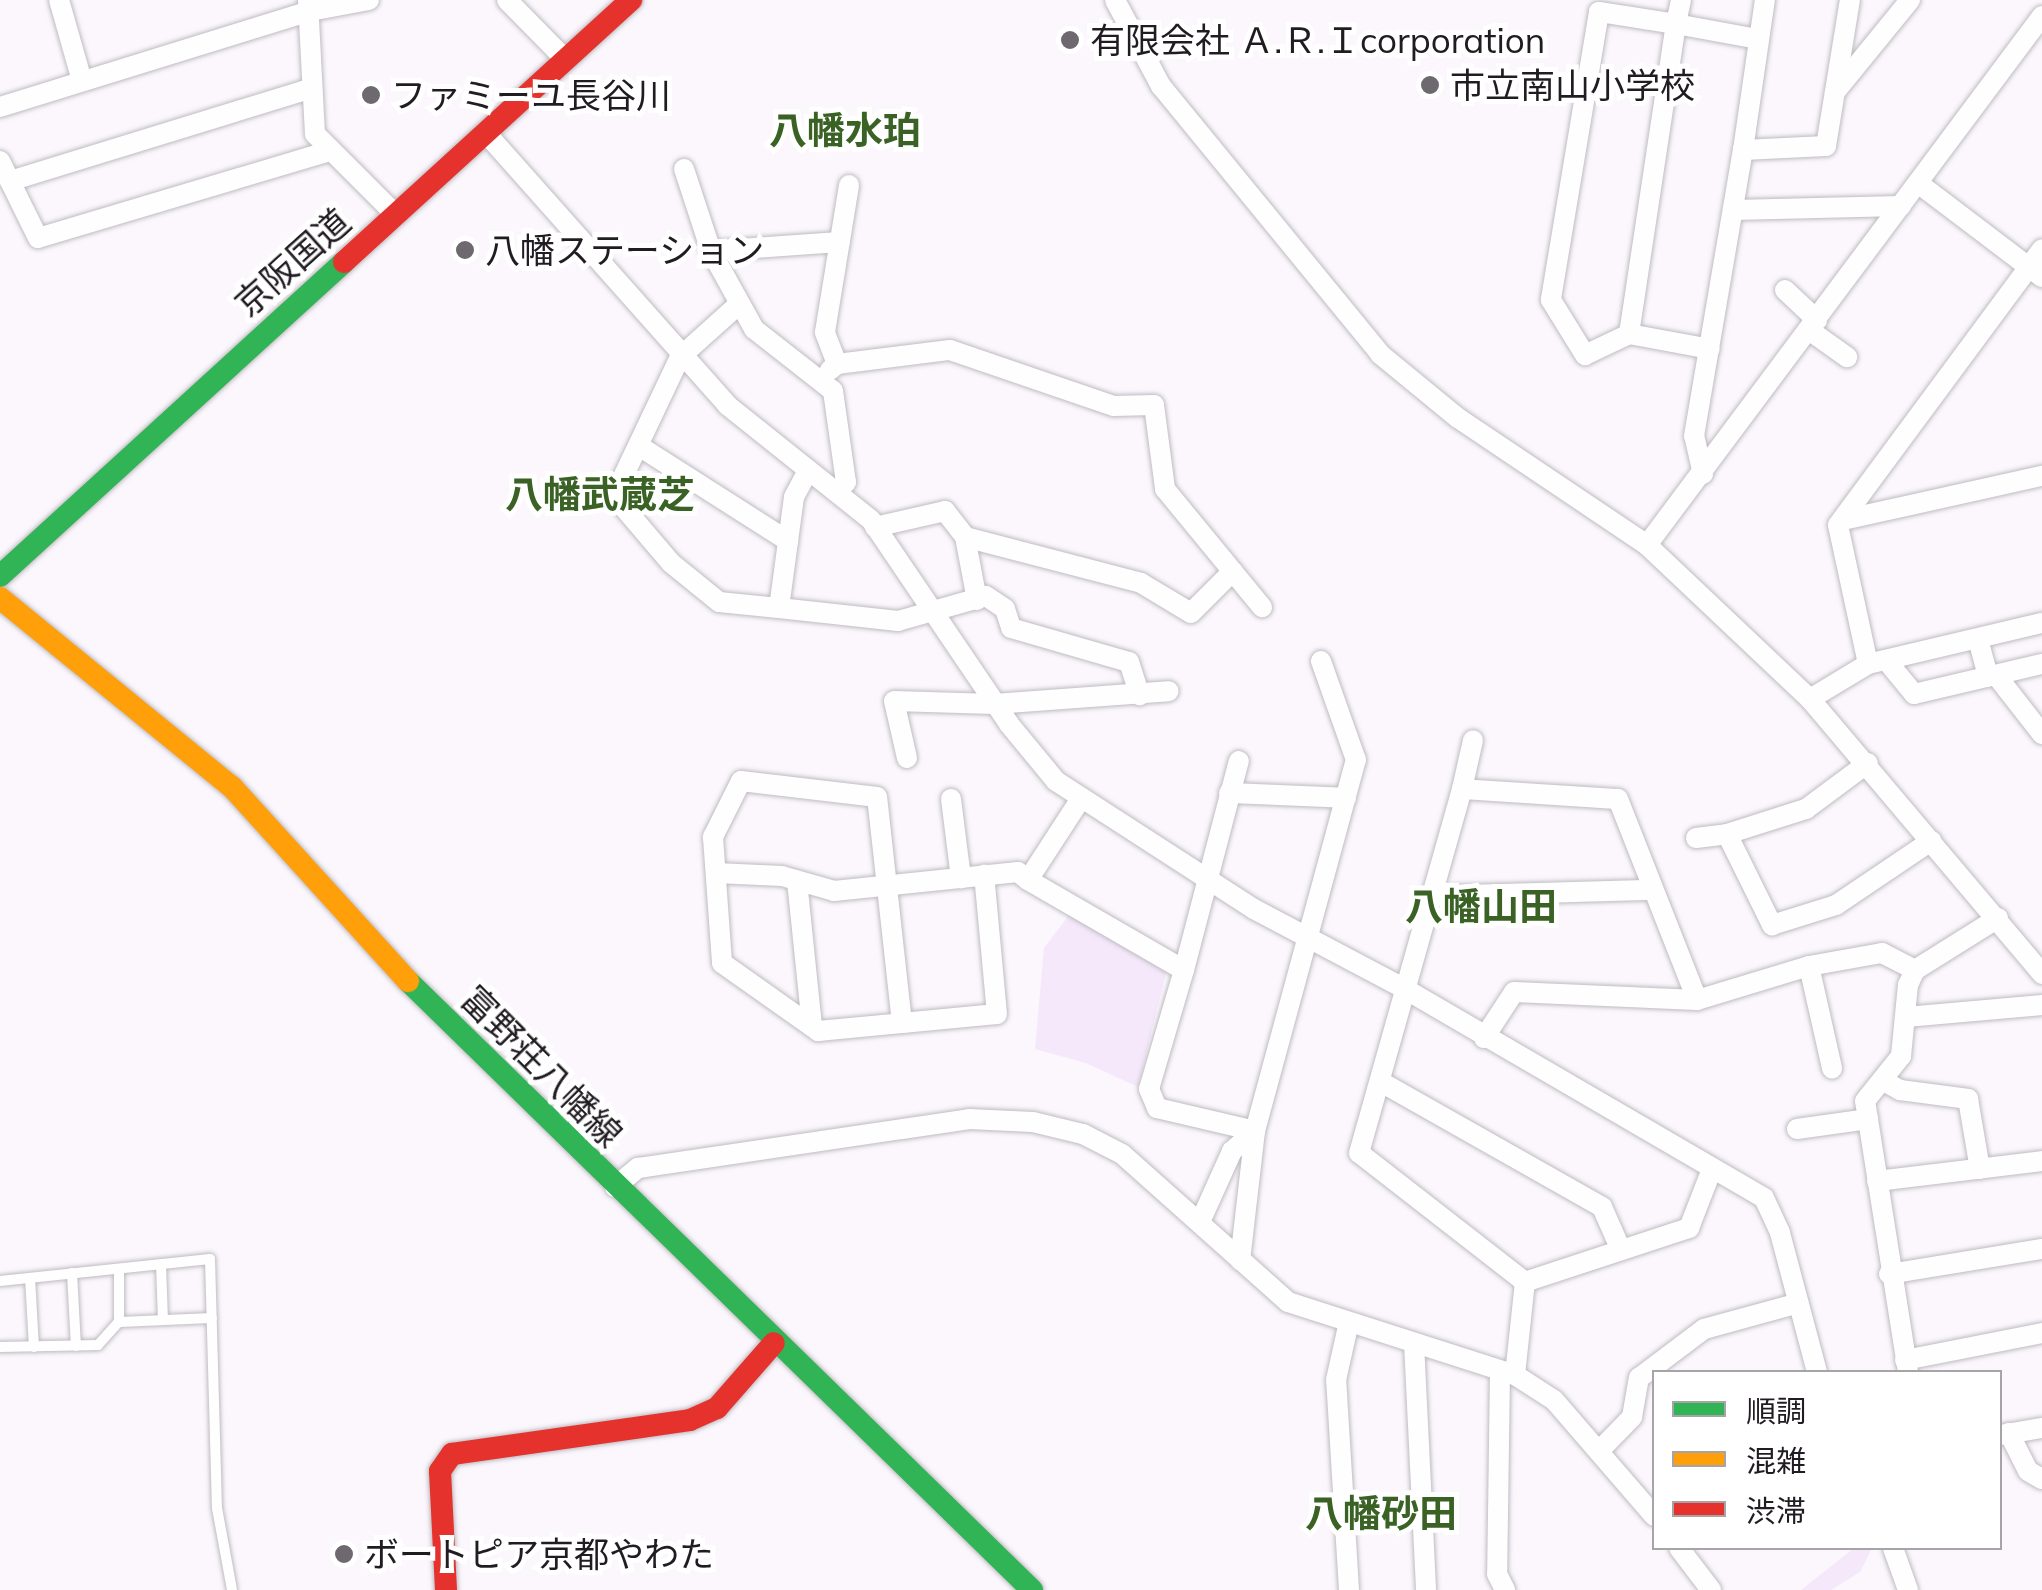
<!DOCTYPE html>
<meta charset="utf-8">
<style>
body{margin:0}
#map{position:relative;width:2042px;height:1590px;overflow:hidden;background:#fbf7fd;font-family:Mulish,"Noto Sans JP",sans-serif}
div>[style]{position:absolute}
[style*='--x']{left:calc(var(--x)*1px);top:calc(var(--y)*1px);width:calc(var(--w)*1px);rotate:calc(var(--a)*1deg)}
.green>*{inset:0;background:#f4e8fa}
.roads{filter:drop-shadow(0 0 2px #bfbbc1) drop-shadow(0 0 2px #bfbbc1)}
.lane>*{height:10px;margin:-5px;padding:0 5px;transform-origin:5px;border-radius:5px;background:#fefeff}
.street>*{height:20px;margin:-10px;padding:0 10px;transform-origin:10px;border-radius:10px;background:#fefeff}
.fast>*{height:22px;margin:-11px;padding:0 11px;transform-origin:11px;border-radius:11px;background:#30b455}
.slow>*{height:22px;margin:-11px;padding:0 11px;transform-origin:11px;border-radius:11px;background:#ff9f0a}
.jam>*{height:22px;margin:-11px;padding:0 11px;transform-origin:11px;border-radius:11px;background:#e5322d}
.dots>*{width:28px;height:28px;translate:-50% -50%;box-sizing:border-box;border:5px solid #fff;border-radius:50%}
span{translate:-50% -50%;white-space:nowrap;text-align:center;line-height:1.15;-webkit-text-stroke:10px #fff;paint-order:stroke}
.poi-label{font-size:35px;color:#201c22}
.left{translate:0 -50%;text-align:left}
.street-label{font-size:35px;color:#201c22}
.neighbourhood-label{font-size:38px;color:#3b6225;font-weight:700}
.legend{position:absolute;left:1652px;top:1370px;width:350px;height:180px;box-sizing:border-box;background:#fff;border:2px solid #a6a4a7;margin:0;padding:12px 18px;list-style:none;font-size:30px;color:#201c22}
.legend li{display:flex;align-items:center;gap:20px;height:50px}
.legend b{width:50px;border:2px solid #a6a4a7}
</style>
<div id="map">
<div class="green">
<i style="clip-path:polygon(1070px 914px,1167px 969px,1138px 1087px,1086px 1063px,1035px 1049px,1044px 948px)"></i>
<i style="clip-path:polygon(1854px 1548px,1872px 1548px,1860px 1572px,1831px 1590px,1801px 1590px)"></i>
</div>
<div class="roads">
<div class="lane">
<i style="--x:161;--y:1264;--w:56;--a:88"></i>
<i style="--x:72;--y:1273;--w:73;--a:86.9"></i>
<i style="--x:30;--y:1278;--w:69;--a:86.7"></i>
<i style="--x:0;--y:1281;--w:211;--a:-6"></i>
<i style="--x:210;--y:1259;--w:249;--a:88.4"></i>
<i style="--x:217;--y:1508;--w:83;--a:79.6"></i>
<i style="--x:119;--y:1322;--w:53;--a:-90"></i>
<i style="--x:0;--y:1347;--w:98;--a:-1.2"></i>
<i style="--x:98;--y:1345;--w:31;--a:-48"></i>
<i style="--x:119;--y:1322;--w:93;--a:-2.5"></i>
</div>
<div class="street">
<i style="--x:59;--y:0;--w:84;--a:74.1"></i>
<i style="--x:507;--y:0;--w:84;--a:45.5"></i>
<i style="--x:1115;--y:0;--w:98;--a:61.9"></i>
<i style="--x:1161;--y:86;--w:346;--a:50.7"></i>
<i style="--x:1380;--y:354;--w:101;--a:39.4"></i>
<i style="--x:1458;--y:418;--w:228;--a:33.9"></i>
<i style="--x:1647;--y:545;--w:224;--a:43.4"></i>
<i style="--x:1810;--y:699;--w:360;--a:49.8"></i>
<i style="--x:1681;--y:0;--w:25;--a:102"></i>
<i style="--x:1676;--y:24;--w:78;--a:-171.1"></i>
<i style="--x:1599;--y:12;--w:292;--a:99.5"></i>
<i style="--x:1551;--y:300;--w:65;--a:58.3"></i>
<i style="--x:1585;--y:355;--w:49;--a:-25.5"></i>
<i style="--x:1629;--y:334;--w:82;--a:10.5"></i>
<i style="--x:308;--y:1;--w:133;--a:87"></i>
<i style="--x:315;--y:134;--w:115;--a:45"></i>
<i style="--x:1835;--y:92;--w:119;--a:-50.8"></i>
<i style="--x:0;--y:107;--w:325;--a:-17.2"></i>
<i style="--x:310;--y:11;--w:60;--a:-10.6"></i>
<i style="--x:485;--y:132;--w:365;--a:48.4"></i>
<i style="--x:727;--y:405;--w:184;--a:38.6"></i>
<i style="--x:871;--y:520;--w:246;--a:55.9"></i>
<i style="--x:1009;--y:724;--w:74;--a:50.5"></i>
<i style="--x:1056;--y:781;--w:236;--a:32.9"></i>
<i style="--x:1254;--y:909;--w:171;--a:27.9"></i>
<i style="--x:1405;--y:989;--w:415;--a:30.2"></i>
<i style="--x:1764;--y:1198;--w:38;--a:65"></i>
<i style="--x:1780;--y:1233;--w:144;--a:75.1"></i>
<i style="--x:1743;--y:150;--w:152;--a:-81.7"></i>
<i style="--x:0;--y:161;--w:86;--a:63.7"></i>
<i style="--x:38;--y:238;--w:304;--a:-16.6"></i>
<i style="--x:684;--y:169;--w:86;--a:71.8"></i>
<i style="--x:711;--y:251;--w:89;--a:61.1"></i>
<i style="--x:754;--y:329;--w:100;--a:38.1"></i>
<i style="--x:833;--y:391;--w:92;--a:81.9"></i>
<i style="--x:846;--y:482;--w:12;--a:132"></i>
<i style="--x:10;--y:181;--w:313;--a:-17.1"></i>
<i style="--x:1918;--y:183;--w:156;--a:37.2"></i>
<i style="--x:1733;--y:210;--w:168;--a:-1.4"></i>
<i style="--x:711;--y:251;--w:129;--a:-4"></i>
<i style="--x:1785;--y:290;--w:44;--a:43.2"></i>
<i style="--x:738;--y:305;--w:78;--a:138.1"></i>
<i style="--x:680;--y:357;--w:154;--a:115.4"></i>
<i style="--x:614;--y:496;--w:88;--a:49.6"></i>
<i style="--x:671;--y:563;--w:62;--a:39.1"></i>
<i style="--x:719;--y:602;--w:60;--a:5.7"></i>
<i style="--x:779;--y:608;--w:120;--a:6.2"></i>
<i style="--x:898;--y:621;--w:91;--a:-15.9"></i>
<i style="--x:986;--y:596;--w:23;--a:34"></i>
<i style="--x:1005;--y:609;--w:20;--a:72"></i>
<i style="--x:1011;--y:628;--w:123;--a:16.1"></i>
<i style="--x:1129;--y:662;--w:35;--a:72"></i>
<i style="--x:1809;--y:330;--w:47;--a:35.4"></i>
<i style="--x:1629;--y:334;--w:314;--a:-81.4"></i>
<i style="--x:1676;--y:24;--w:83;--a:10.4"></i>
<i style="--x:837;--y:364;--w:114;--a:-7.1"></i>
<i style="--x:950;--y:350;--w:173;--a:18.9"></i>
<i style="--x:1114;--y:406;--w:40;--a:-1.4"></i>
<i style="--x:1154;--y:405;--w:85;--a:82.5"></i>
<i style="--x:1165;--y:489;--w:153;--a:50.6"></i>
<i style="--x:830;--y:370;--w:9;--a:-41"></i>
<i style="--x:837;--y:364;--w:34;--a:-111"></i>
<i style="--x:825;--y:332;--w:149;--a:-80.7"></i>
<i style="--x:639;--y:446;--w:177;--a:32.5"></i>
<i style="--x:1703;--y:474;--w:39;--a:-103"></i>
<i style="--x:1694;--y:436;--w:290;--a:-80.3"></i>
<i style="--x:1743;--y:150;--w:83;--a:-2.8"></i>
<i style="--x:1826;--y:146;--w:148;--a:-80.7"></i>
<i style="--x:1843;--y:520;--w:204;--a:-12.5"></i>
<i style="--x:875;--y:527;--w:72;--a:-12.9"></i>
<i style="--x:945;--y:511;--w:33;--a:52"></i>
<i style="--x:965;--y:537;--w:64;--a:79.2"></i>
<i style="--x:965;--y:537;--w:182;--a:14.6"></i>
<i style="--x:1141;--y:583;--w:58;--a:31"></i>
<i style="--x:1191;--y:613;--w:59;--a:-45"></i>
<i style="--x:1647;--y:545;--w:660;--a:-53.25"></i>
<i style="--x:779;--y:608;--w:112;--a:-82.3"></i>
<i style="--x:794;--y:497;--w:30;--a:-62"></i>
<i style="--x:1978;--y:639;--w:39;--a:75"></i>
<i style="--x:1886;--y:660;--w:44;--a:50.5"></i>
<i style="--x:1914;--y:694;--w:131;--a:-13.2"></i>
<i style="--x:1868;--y:664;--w:142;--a:-102.2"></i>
<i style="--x:1838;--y:525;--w:343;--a:-53.5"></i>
<i style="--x:1996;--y:675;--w:75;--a:52.1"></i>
<i style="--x:1810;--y:699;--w:68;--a:-31.1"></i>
<i style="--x:1868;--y:664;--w:179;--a:-13.3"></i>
<i style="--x:907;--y:758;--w:58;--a:-102.8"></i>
<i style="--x:894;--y:701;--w:100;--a:1.7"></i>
<i style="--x:994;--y:704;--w:175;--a:-4.2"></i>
<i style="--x:1462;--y:789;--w:50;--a:-77.3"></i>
<i style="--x:1229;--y:793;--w:117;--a:2.4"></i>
<i style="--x:951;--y:799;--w:80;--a:82.8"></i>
<i style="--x:1080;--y:800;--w:95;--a:123"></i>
<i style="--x:1028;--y:880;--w:180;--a:30"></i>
<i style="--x:1184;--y:970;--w:124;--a:106.4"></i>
<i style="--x:1149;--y:1089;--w:21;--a:67"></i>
<i style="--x:1157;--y:1108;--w:101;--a:13.2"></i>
<i style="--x:1255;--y:1131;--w:130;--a:96.6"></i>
<i style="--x:1727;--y:834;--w:83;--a:-17.6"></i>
<i style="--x:1806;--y:809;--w:77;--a:-36.6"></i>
<i style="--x:1696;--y:838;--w:31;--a:-7"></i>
<i style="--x:1727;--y:834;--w:102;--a:63.7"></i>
<i style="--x:1772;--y:925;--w:67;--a:-17.4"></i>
<i style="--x:1836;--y:905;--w:115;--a:-34"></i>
<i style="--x:716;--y:873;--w:66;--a:2.6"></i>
<i style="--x:782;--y:876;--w:54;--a:16.1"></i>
<i style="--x:834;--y:891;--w:185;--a:-5.9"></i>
<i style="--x:1018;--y:872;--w:13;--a:39"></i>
<i style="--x:797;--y:881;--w:146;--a:84.1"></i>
<i style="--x:1432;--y:896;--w:221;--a:-1.6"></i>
<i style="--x:1809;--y:966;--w:105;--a:77.3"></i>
<i style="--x:1184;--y:970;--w:216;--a:-75.3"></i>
<i style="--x:1906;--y:1017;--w:137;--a:-5"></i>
<i style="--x:902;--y:1023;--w:227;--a:-96.3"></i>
<i style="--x:877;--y:797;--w:137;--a:-173.3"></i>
<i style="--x:741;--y:781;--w:63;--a:116.6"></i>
<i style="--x:713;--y:837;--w:126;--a:85.9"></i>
<i style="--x:722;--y:963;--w:118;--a:35.3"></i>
<i style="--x:818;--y:1031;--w:84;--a:-5.4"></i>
<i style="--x:902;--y:1023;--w:95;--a:-5.4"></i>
<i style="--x:997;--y:1014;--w:140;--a:-95.3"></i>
<i style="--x:1484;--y:1038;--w:55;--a:-56.9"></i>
<i style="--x:1514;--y:992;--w:183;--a:2.5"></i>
<i style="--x:1697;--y:1000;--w:117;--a:-16.9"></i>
<i style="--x:1809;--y:966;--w:74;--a:-10.1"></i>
<i style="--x:1882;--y:953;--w:37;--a:27"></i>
<i style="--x:1882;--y:1080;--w:21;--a:29"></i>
<i style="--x:1900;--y:1090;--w:69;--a:7.5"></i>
<i style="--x:1968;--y:1099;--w:71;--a:80.3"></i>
<i style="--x:1381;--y:1082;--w:254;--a:29.5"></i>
<i style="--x:1602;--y:1207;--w:47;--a:66.2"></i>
<i style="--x:1797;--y:1129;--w:72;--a:-8"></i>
<i style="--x:1877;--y:1181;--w:166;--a:-6.9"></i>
<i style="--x:615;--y:1187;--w:30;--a:-40"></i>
<i style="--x:638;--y:1168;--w:335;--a:-8.4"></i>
<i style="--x:969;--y:1119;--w:64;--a:2.7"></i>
<i style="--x:1033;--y:1122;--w:51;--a:13.5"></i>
<i style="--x:1083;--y:1134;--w:44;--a:27.1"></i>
<i style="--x:1122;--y:1154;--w:222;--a:41.7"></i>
<i style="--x:1288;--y:1302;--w:238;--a:17.8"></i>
<i style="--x:1515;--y:1375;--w:46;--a:32.7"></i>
<i style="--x:1554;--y:1400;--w:153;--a:49.2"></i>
<i style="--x:1200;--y:1222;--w:78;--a:-65.7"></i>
<i style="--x:1232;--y:1151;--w:30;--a:-41"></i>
<i style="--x:1255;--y:1131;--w:385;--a:-74.8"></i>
<i style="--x:1356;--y:760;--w:105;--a:-109.5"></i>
<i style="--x:1889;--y:1274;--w:155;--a:-9.3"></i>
<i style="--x:1525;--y:1282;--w:210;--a:-142.1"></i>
<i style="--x:1359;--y:1153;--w:378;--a:-74.2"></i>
<i style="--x:1462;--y:789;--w:156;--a:3.7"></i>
<i style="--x:1618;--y:799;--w:216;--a:68.5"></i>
<i style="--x:1525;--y:1282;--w:173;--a:-18.2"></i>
<i style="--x:1689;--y:1228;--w:63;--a:-68.7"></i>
<i style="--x:1414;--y:1343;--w:247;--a:87.2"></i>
<i style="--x:1905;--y:1360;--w:140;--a:-11.1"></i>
<i style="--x:1500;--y:1371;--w:203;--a:90.8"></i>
<i style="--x:1497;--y:1574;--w:18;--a:63"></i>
<i style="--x:1908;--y:1372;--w:274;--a:-99"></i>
<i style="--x:1865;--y:1101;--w:58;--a:-51.3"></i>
<i style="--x:1901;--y:1056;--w:71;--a:-84.4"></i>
<i style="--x:1908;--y:985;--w:17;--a:-65"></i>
<i style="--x:1915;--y:970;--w:98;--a:-32.1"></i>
<i style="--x:1515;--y:1375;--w:94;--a:-83.9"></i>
<i style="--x:2009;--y:1433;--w:42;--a:63.4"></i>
<i style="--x:2028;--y:1471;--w:16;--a:30"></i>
<i style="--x:2000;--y:1435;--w:43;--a:-9.5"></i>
<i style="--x:1601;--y:1449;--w:45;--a:-45.9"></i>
<i style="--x:1632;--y:1417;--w:40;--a:-80"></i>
<i style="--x:1639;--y:1378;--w:81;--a:-37"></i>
<i style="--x:1704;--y:1329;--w:98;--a:-15.3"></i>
<i style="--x:1679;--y:1548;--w:53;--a:52.7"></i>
<i style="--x:1893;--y:1548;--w:45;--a:70.3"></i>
<i style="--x:1349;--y:1590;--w:210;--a:-93.5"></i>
<i style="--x:1336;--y:1380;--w:59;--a:-77.4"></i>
</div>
<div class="fast">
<i style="--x:0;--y:576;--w:466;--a:-42.4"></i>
<i style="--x:408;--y:981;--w:872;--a:44.3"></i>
</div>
<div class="slow">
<i style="--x:0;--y:598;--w:299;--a:39.2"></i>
<i style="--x:232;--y:787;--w:262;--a:47.8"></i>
</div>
<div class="jam">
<i style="--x:344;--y:262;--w:389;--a:-42.4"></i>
<i style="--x:446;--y:1590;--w:119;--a:-92.9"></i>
<i style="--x:440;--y:1471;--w:21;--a:-55"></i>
<i style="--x:452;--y:1454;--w:240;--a:-8.1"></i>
<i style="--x:690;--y:1420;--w:30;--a:-24"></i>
<i style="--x:717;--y:1408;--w:86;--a:-48.8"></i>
</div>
</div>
<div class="dots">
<i style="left:1070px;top:40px;background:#6d696f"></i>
<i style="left:1430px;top:85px;background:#6d696f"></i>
<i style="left:371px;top:95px;background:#6d696f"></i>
<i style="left:465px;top:250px;background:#6d696f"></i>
<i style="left:344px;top:1554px;background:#6d696f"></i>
</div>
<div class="poi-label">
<span class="left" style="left:1090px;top:40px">有限会社 Ａ.Ｒ.Ｉcorporation</span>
<span class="left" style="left:1450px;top:85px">市立南山小学校</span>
<span class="left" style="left:391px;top:95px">ファミーユ長谷川</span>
<span class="left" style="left:485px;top:250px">八幡ステーション</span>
<span class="left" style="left:364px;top:1554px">ボートピア京都やわた</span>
</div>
<div class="street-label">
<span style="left:292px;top:262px;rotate:-42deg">京阪国道</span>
<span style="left:542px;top:1066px;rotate:45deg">富野荘八幡線</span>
</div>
<div class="neighbourhood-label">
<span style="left:845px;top:131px">八幡水珀</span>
<span style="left:600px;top:495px">八幡武蔵芝</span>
<span style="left:1481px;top:907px">八幡山田</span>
<span style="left:1381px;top:1514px">八幡砂田</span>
</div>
<ul class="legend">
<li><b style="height:12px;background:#30b455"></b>順調</li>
<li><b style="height:12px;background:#ff9f0a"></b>混雑</li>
<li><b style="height:12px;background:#e5322d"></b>渋滞</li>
</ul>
</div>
